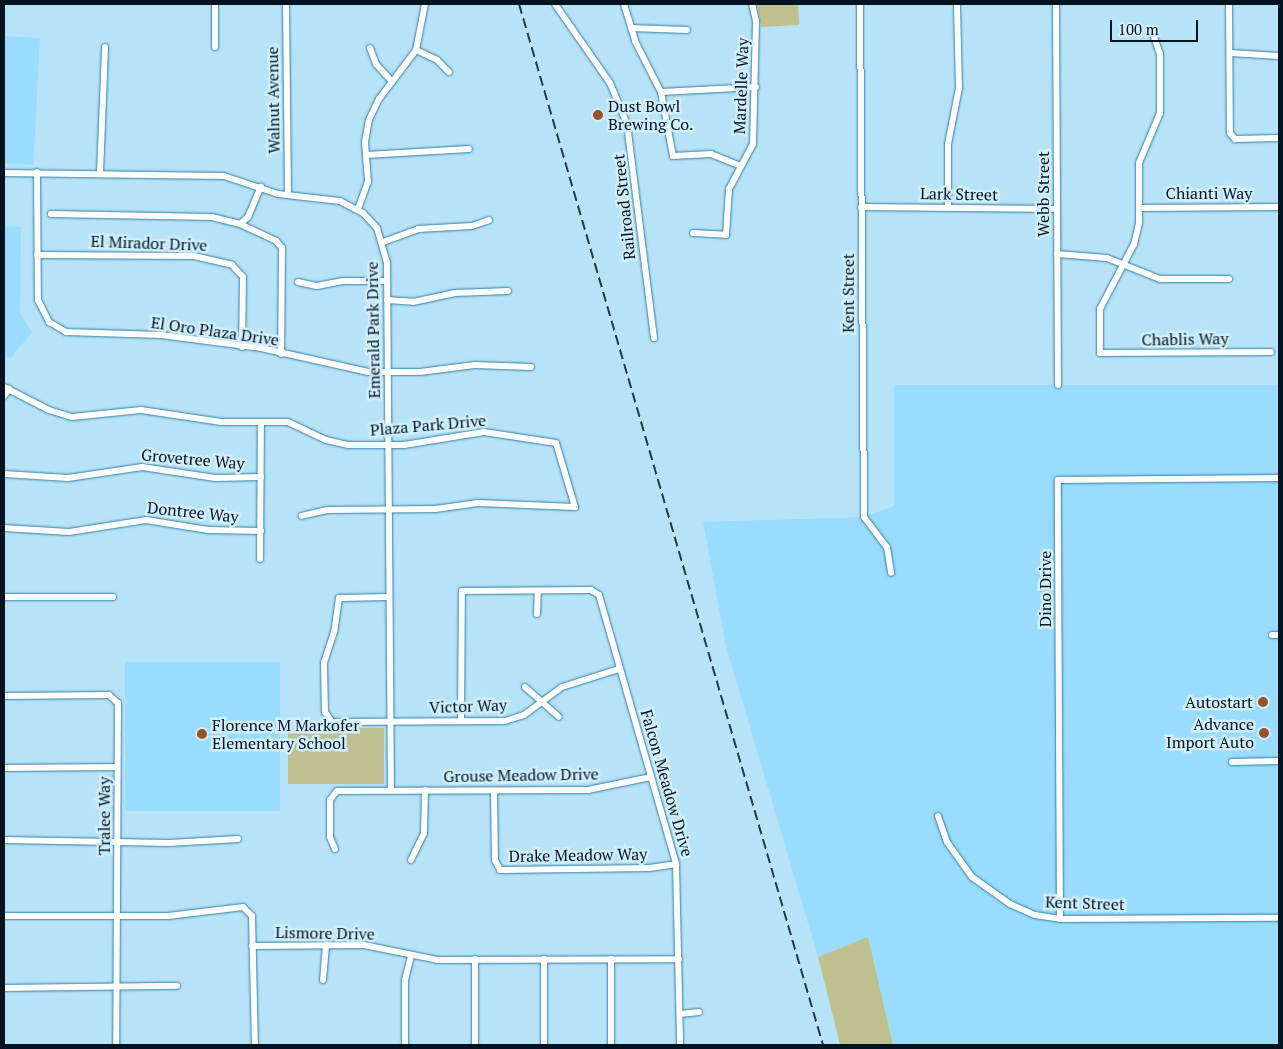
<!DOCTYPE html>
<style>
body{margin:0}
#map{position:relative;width:1283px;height:1049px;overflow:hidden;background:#b7e3f9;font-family:"PT Serif",serif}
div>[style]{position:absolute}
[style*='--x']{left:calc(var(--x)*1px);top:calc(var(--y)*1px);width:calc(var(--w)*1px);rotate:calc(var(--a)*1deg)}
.built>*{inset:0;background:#99dcfd;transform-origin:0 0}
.green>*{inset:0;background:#bec18f;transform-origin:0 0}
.roads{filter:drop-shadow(0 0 1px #317fa2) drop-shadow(0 0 1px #317fa2)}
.street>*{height:6px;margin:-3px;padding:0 3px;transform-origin:3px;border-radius:3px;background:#fff}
.rail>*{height:2px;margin-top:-1px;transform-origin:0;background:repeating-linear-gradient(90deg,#223946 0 10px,transparent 0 15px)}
.dots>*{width:14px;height:14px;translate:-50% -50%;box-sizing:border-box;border:2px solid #d1eefd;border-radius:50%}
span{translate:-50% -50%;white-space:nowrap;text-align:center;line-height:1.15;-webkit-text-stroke:5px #d1eefd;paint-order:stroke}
.street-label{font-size:16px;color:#00131e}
.poi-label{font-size:16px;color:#00131e}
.left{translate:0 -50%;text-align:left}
.right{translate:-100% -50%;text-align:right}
.frame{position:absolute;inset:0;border:5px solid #00131e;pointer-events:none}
.scale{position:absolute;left:1110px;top:20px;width:88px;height:22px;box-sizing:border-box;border:2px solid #00131e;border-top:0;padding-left:6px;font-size:15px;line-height:18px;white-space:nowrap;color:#00131e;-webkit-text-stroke:4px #d1eefd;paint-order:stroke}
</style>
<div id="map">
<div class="built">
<i style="left:4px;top:36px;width:36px;height:127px;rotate:3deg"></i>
<i style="clip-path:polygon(4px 226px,21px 227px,20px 313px,32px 332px,11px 358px,4px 356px)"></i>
<i style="clip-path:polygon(894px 385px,1279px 385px,1279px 1045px,893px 1045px,868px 938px,818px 957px,726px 646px,703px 522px,864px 517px,894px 506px)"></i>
<i style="left:125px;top:662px;width:155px;height:149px"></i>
</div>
<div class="green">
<i style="clip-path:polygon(757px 4px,798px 4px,799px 25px,761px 27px)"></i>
<i style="left:384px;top:728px;width:56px;height:96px;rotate:90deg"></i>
<i style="clip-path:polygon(868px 937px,893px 1045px,840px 1045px,818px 957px)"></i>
</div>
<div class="roads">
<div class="street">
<i style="--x:215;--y:4;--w:43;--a:90"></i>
<i style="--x:286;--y:4;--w:191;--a:89.4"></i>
<i style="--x:555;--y:4;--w:96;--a:55.2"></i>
<i style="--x:610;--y:83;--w:44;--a:67.5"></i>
<i style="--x:627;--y:124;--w:216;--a:82.8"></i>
<i style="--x:624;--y:4;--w:39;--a:73"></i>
<i style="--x:635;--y:41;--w:57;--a:63"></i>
<i style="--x:661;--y:92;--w:65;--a:79.4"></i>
<i style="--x:673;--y:156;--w:38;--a:-3"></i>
<i style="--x:711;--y:154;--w:32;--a:22"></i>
<i style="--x:860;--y:4;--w:513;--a:89.55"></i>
<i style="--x:864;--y:517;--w:38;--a:53"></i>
<i style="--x:887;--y:547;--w:26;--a:81"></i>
<i style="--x:1056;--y:4;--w:381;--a:89.7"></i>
<i style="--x:1229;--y:4;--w:129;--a:89.6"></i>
<i style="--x:1230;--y:133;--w:8;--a:50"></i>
<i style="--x:1235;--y:139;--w:44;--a:-1.3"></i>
<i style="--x:631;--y:28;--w:56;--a:2"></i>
<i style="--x:1152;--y:31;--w:24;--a:71"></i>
<i style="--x:1160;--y:54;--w:59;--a:90"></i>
<i style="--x:1160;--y:113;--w:54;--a:112.8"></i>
<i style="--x:1139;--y:163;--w:60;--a:90"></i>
<i style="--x:1139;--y:223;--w:22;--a:103"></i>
<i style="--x:1134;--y:244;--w:73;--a:117.6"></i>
<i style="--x:1100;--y:309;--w:44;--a:90"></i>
<i style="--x:1100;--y:353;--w:171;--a:-0.3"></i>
<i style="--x:370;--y:48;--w:17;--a:69"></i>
<i style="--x:376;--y:64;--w:24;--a:48"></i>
<i style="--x:416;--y:50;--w:23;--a:25"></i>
<i style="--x:437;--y:60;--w:17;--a:45"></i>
<i style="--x:1230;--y:53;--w:49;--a:3.5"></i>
<i style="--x:661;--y:92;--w:95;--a:-3"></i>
<i style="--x:366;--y:155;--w:103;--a:-3.3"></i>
<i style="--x:37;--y:172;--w:128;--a:89.6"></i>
<i style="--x:38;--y:300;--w:25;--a:63"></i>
<i style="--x:49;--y:322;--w:20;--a:30"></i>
<i style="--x:66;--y:332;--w:95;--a:1.8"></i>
<i style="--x:161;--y:335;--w:101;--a:7.4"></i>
<i style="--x:261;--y:348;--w:110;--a:12.6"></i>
<i style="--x:368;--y:372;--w:52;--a:0"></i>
<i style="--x:420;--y:372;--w:55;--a:-7.3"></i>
<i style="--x:475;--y:365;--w:56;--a:2"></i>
<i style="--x:4;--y:173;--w:220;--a:0.8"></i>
<i style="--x:224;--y:176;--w:57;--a:18.4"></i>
<i style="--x:278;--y:194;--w:62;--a:6.4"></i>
<i style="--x:340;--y:201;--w:26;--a:28"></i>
<i style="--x:363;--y:213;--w:21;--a:47"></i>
<i style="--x:377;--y:228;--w:35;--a:74"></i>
<i style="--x:387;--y:262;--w:528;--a:89.57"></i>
<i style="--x:100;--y:173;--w:126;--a:-87.7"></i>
<i style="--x:861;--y:207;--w:196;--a:0.6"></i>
<i style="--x:948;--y:207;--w:63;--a:-90"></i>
<i style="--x:948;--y:144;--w:57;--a:-78.9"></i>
<i style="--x:959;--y:88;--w:84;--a:-91.4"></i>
<i style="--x:1139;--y:208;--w:140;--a:-0.4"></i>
<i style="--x:358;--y:209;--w:29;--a:-70"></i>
<i style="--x:368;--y:182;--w:40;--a:-94.3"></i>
<i style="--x:365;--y:142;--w:22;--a:-80"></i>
<i style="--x:369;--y:120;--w:23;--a:-65"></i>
<i style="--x:379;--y:99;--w:61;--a:-52.9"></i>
<i style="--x:416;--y:50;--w:47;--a:-78.9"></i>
<i style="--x:51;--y:214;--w:161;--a:1.1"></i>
<i style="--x:212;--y:217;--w:29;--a:14"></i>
<i style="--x:240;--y:224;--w:40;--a:25"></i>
<i style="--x:276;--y:241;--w:9;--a:49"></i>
<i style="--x:282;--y:248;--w:106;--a:90.5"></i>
<i style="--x:240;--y:224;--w:11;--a:-41"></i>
<i style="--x:248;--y:217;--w:33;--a:-67"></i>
<i style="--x:693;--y:233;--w:33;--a:3"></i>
<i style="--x:726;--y:235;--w:46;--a:-86.3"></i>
<i style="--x:729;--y:189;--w:51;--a:-61.9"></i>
<i style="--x:753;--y:144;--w:123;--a:-88.6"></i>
<i style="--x:756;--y:21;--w:17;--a:-103"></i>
<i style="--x:383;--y:242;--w:37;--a:-20"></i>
<i style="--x:418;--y:229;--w:54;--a:-3.2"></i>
<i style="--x:472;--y:226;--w:18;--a:-19"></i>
<i style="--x:1057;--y:254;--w:50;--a:4.6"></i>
<i style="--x:1107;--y:258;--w:57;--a:21.6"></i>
<i style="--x:1160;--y:279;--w:69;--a:0"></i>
<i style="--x:37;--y:255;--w:157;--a:0.4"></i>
<i style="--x:194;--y:256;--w:39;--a:13"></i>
<i style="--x:232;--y:265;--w:16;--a:47"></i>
<i style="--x:243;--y:277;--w:70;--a:90.8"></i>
<i style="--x:298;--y:282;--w:19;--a:12"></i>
<i style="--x:317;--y:286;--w:26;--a:-11"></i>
<i style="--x:343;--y:281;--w:44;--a:0"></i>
<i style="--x:387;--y:300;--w:26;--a:4"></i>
<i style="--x:413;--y:302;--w:43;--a:-12.1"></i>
<i style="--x:455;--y:293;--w:53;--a:-2.2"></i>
<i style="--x:4;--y:387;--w:51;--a:27.1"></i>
<i style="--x:49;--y:410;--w:24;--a:17"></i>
<i style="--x:72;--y:417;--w:69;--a:-5.8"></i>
<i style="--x:141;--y:410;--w:81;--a:8.5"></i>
<i style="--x:221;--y:422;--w:67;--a:0"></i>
<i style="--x:288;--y:422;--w:42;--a:25.3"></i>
<i style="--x:326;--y:440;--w:23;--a:13"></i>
<i style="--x:348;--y:445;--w:56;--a:0"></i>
<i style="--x:404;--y:445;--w:81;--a:-9.2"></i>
<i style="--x:484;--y:432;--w:73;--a:8.7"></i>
<i style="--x:556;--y:443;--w:67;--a:73.5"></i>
<i style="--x:575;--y:507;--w:97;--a:-177.6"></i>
<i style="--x:478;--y:503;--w:43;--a:172.1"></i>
<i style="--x:435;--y:509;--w:108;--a:179.5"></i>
<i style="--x:327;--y:510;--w:26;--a:167"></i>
<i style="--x:4;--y:396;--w:9;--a:-54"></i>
<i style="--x:4;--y:474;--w:64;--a:3.6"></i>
<i style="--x:68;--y:478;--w:75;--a:-8.5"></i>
<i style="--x:142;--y:467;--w:74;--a:8.6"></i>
<i style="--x:215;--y:478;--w:46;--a:-1.2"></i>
<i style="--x:4;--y:528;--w:65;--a:3.5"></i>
<i style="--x:69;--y:532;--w:78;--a:-8.9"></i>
<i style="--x:146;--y:520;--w:63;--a:9.2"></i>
<i style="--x:208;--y:530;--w:53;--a:1.1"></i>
<i style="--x:260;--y:559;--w:137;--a:-89.6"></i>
<i style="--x:4;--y:597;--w:109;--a:0"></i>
<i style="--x:389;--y:597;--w:50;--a:178.9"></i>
<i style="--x:339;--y:598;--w:34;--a:98"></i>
<i style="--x:334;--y:632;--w:32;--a:108"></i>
<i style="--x:324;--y:662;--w:50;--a:88.9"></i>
<i style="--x:325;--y:712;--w:12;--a:55"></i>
<i style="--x:332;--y:722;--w:173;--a:-0.3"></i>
<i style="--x:505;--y:721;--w:20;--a:-18"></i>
<i style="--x:524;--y:715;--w:47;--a:-36.4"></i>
<i style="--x:562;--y:687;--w:60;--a:-17.5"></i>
<i style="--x:537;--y:614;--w:23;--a:-88"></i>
<i style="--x:1272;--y:635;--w:7;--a:0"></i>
<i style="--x:525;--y:687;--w:45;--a:41.4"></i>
<i style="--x:4;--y:696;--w:105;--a:-0.5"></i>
<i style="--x:109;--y:695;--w:12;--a:42"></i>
<i style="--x:118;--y:703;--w:342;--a:90.3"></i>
<i style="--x:461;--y:721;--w:130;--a:-89.6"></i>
<i style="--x:462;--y:591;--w:129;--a:-0.4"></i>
<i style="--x:591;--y:590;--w:9;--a:32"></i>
<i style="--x:599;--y:595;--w:280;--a:74"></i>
<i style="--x:676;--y:864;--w:181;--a:88.7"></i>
<i style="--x:1232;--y:762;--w:47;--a:-1.2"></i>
<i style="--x:4;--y:768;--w:113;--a:-0.5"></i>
<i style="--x:494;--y:791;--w:69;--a:89.2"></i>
<i style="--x:495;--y:860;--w:11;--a:63"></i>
<i style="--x:500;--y:870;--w:149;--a:-0.8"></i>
<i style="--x:649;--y:868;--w:27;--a:-8"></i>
<i style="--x:938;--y:816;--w:28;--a:71"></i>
<i style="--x:947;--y:842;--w:43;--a:54.5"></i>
<i style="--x:972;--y:877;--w:47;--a:35.4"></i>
<i style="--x:1010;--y:904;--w:27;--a:24"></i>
<i style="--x:1035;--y:915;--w:25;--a:9"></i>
<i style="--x:1060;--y:919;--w:219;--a:-0.3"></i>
<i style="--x:4;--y:840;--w:165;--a:1"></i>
<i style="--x:169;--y:843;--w:69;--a:-3.3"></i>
<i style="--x:335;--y:849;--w:13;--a:-113"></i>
<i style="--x:330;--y:837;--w:37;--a:-90"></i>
<i style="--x:330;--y:800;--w:11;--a:-52"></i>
<i style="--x:337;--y:791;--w:251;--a:-0.2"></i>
<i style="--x:588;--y:790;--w:64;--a:-11.7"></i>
<i style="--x:411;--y:860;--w:30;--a:-64"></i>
<i style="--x:424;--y:833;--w:43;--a:-88.7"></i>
<i style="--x:4;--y:916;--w:164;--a:0"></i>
<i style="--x:168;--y:916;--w:76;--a:-6.8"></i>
<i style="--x:243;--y:907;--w:13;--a:45"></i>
<i style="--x:252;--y:916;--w:129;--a:88.7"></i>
<i style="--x:1060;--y:919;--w:439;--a:-90.3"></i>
<i style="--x:1058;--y:480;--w:221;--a:-0.5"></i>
<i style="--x:252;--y:946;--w:112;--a:-0.5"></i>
<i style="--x:364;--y:945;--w:76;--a:11.5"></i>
<i style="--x:438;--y:960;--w:241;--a:-0.2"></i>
<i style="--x:611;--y:959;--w:86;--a:90"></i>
<i style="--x:323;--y:980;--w:36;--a:-85"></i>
<i style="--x:4;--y:988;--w:173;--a:-0.7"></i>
<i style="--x:680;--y:1014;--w:19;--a:-6"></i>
<i style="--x:405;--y:1045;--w:65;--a:-90"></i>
<i style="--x:405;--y:980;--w:25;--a:-76"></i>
<i style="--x:475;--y:1045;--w:86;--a:-90"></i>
<i style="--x:544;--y:1045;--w:86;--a:-90"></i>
</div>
</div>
<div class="rail">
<i style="--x:519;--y:4;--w:1084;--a:73.72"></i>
</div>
<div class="dots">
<i style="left:598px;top:115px;background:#975226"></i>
<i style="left:1263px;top:702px;background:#975226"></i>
<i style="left:1264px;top:733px;background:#975226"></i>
<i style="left:202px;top:734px;background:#975226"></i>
</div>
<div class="street-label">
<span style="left:741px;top:86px;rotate:-88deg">Mardelle Way</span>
<span style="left:273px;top:100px;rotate:-91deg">Walnut Avenue</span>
<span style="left:1209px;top:193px">Chianti Way</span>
<span style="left:959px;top:194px;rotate:1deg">Lark Street</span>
<span style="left:1043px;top:194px;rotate:-90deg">Webb Street</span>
<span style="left:624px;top:207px;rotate:-96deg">Railroad Street</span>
<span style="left:149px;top:243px;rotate:2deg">El Mirador Drive</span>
<span style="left:848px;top:293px;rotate:-90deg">Kent Street</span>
<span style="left:373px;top:330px;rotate:-91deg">Emerald Park Drive</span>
<span style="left:215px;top:331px;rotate:8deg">El Oro Plaza Drive</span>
<span style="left:1185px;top:339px;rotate:-1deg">Chablis Way</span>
<span style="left:428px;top:425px;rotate:-5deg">Plaza Park Drive</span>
<span style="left:193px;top:459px;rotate:5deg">Grovetree Way</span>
<span style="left:193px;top:512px;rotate:6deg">Dontree Way</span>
<span style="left:1045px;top:589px;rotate:-90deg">Dino Drive</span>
<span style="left:468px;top:706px;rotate:-2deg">Victor Way</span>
<span style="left:521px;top:775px;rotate:-1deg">Grouse Meadow Drive</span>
<span style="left:667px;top:783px;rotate:74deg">Falcon Meadow Drive</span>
<span style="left:104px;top:816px;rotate:-90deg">Tralee Way</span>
<span style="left:578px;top:855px;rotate:-1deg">Drake Meadow Way</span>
<span style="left:1085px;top:903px;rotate:2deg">Kent Street</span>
<span style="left:325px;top:933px;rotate:1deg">Lismore Drive</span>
</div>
<div class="poi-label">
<span class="left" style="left:608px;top:115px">Dust Bowl<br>Brewing Co.</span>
<span class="right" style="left:1253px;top:702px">Autostart</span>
<span class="right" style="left:1254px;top:733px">Advance<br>Import Auto</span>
<span class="left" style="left:212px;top:734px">Florence M Markofer<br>Elementary School</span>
</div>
<div class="frame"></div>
<div class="scale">100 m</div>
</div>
